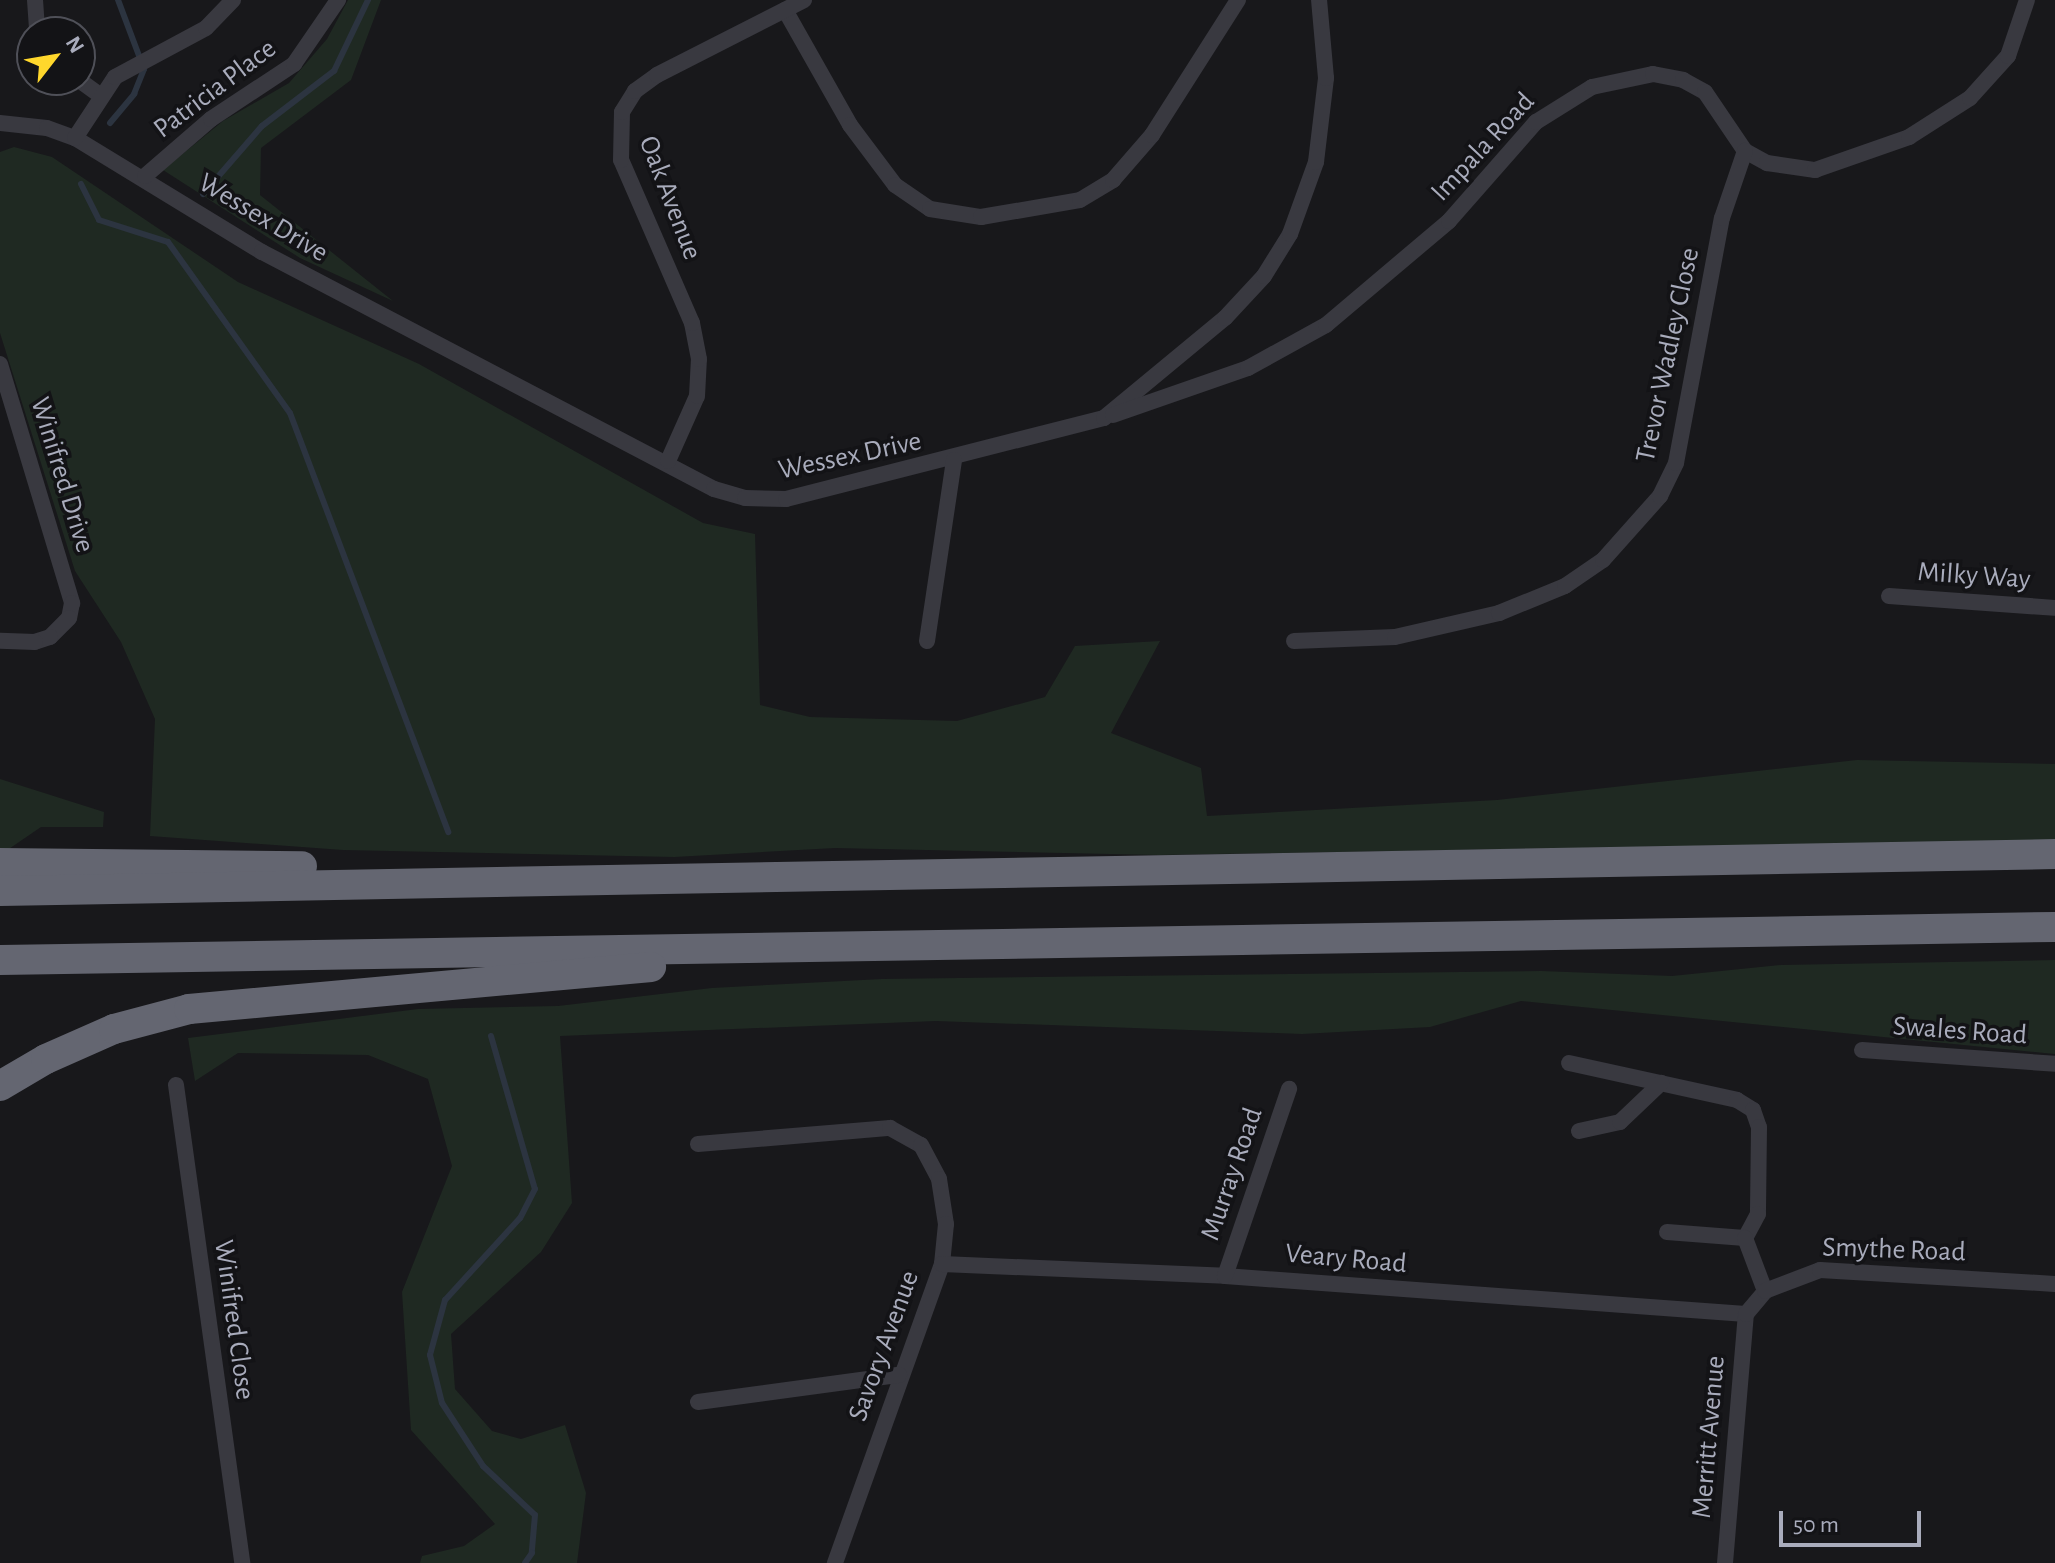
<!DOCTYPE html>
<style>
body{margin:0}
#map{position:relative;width:2055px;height:1563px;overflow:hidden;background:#18181b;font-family:"Alegreya Sans",sans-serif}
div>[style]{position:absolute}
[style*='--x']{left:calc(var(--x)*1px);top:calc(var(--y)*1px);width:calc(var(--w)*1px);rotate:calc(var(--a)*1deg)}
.green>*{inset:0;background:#1f2922}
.stream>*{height:6px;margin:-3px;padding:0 3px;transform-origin:3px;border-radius:3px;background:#2c3440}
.street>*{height:16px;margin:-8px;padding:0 8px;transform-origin:8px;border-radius:8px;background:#393940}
.highway>*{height:30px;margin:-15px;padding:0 15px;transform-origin:15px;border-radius:15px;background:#646671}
span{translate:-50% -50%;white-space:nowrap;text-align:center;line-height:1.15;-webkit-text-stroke:7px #131316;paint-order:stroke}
.street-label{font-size:28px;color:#a9acbc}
.north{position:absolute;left:16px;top:16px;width:80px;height:80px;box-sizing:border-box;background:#131316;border:2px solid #4f5058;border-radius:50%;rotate:59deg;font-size:22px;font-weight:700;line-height:32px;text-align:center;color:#a9acbc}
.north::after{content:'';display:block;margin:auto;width:28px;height:36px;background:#ffd72c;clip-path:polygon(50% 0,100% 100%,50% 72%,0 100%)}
.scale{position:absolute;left:1779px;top:1511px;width:142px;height:36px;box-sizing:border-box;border:4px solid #a9acbc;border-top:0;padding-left:10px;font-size:24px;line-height:28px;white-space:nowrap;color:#a9acbc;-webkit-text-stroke:6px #131316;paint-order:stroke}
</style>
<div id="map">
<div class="green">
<i style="clip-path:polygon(348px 0,381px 0,351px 80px,261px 148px,260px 195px,393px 301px,300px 258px,163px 170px,223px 121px,289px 83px,327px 39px)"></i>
<i style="clip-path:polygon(14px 147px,52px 157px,238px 282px,419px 364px,703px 523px,755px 534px,760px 705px,810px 717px,957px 721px,1045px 697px,1075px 646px,1160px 641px,1111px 733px,1201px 768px,1207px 816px,1497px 800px,1857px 760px,2055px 764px,2055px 840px,1158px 855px,835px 848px,674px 857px,343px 850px,150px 836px,155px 719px,121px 642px,75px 571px,0 333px,0 152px)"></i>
<i style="clip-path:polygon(0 779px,104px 812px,103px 827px,41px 827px,0 855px)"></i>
<i style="clip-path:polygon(2055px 960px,2055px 1054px,1521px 1001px,1430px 1027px,1302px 1034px,936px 1021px,560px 1036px,572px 1203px,541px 1252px,451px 1334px,455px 1389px,492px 1431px,521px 1439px,565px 1425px,586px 1493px,577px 1563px,420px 1563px,422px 1556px,464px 1546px,495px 1524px,411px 1430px,402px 1292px,452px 1166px,428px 1079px,368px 1055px,238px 1053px,195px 1081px,188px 1038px,418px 1009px,558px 1006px,712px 988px,882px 979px,1541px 971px,1672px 976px,1781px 965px)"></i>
</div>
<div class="stream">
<i style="--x:110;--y:123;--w:38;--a:-50"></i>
<i style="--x:134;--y:94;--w:27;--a:-68"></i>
<i style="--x:144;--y:69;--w:74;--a:-110.6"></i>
<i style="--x:81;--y:184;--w:40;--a:63.4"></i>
<i style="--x:99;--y:220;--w:72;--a:17.7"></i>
<i style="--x:168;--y:242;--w:210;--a:54.5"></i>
<i style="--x:290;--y:413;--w:448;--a:69.3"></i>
<i style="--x:203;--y:194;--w:90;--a:-49.1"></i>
<i style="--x:262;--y:126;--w:91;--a:-37.4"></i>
<i style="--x:334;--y:71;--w:79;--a:-64.4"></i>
<i style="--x:491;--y:1036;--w:159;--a:74"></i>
<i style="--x:535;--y:1189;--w:33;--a:117"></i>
<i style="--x:520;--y:1218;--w:111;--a:132.4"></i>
<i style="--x:445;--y:1300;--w:57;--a:105.3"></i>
<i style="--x:430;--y:1355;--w:49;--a:76"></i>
<i style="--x:442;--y:1403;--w:75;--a:56.9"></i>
<i style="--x:483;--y:1466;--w:71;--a:43.3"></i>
<i style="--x:535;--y:1515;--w:38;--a:95"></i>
<i style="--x:532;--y:1553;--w:12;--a:125"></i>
</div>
<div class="street">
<i style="--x:35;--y:0;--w:32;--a:86"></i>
<i style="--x:785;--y:10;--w:132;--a:60.5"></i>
<i style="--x:850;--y:125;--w:75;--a:53.1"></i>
<i style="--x:895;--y:185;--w:42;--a:34.4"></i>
<i style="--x:930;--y:209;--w:52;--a:8.9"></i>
<i style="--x:981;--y:217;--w:100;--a:-9.7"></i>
<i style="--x:1080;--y:200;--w:39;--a:-31"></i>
<i style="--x:1113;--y:180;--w:60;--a:-49.1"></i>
<i style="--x:1152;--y:135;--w:160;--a:-57.5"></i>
<i style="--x:79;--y:80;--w:26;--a:36"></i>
<i style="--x:0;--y:123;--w:47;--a:6.1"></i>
<i style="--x:47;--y:128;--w:30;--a:20"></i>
<i style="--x:75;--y:138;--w:219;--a:31.4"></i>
<i style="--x:262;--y:252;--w:510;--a:27.67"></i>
<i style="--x:714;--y:489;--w:32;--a:16"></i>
<i style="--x:745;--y:498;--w:41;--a:1.4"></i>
<i style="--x:786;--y:499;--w:328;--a:-14.3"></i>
<i style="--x:1104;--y:418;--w:157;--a:-39.6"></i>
<i style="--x:1225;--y:318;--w:57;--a:-47.1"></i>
<i style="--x:1264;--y:276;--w:49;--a:-58.2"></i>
<i style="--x:1290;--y:234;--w:77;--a:-70.1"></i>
<i style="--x:1316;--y:162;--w:85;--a:-83.2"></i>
<i style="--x:1326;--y:78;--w:78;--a:-95.1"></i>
<i style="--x:75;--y:138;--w:73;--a:-56.7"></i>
<i style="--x:115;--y:77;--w:103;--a:-28.3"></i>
<i style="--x:206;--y:28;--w:39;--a:-46"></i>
<i style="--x:145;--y:176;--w:87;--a:-40.8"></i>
<i style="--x:211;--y:119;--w:100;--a:-33.5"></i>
<i style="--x:294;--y:64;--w:78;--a:-55.5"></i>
<i style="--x:0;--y:364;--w:250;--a:73.2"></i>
<i style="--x:72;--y:603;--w:15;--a:101"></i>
<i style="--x:69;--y:618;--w:27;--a:135"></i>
<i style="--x:50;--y:637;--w:16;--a:162"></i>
<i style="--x:35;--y:642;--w:35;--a:-178"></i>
<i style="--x:1113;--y:415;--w:143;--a:-19.2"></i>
<i style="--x:1248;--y:368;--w:89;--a:-28.9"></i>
<i style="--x:1326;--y:325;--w:161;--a:-40.2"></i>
<i style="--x:1449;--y:221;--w:132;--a:-48.7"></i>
<i style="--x:1536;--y:122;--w:66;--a:-32"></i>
<i style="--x:1592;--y:87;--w:62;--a:-12"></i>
<i style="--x:1653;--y:74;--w:31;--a:11"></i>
<i style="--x:1683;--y:80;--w:25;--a:29"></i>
<i style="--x:1705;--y:92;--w:71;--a:55.9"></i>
<i style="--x:1745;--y:151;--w:25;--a:29"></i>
<i style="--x:1767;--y:163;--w:49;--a:8.3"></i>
<i style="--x:1815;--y:170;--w:100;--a:-19.3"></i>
<i style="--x:1909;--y:137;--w:72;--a:-32.6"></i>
<i style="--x:1970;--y:98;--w:57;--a:-47.9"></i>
<i style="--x:2008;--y:56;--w:59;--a:-71.3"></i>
<i style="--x:668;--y:461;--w:71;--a:-66"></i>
<i style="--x:697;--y:396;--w:37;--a:-87"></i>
<i style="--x:699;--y:359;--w:37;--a:-101"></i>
<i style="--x:692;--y:323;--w:178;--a:-113.5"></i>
<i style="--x:621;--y:160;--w:48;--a:-88.8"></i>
<i style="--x:622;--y:112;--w:25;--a:-58"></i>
<i style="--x:635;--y:91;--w:27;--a:-36"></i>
<i style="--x:657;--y:75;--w:165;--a:-27"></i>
<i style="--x:1889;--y:596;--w:166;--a:4.1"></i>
<i style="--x:927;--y:641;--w:183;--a:-81.5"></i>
<i style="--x:1294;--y:641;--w:101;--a:-2.3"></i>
<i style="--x:1395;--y:637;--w:107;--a:-13"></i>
<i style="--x:1499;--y:613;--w:71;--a:-22.2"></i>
<i style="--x:1565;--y:586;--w:46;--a:-34.4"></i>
<i style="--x:1603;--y:560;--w:86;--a:-48.3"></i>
<i style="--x:1660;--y:496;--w:37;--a:-64"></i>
<i style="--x:1676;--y:463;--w:249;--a:-79.4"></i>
<i style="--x:1722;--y:218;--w:71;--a:-71.1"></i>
<i style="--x:1862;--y:1050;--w:194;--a:4.1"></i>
<i style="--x:1569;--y:1063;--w:172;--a:12.4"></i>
<i style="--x:1737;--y:1100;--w:19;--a:32"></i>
<i style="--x:1753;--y:1110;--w:18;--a:71"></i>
<i style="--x:1759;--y:1127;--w:87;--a:90.7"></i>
<i style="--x:1758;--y:1214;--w:27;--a:118"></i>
<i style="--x:176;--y:1085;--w:483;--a:82.1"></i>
<i style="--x:1579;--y:1131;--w:42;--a:-12.4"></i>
<i style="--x:1620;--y:1122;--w:57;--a:-43.6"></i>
<i style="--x:698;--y:1144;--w:193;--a:-4.8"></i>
<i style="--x:890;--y:1128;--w:35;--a:29"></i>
<i style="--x:921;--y:1145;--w:38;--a:62"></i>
<i style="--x:939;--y:1179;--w:46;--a:81.2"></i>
<i style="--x:946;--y:1224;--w:40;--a:95.7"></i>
<i style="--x:942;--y:1264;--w:318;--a:109.7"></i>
<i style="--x:1667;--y:1232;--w:78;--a:4.4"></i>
<i style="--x:1745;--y:1238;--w:57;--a:69.3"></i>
<i style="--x:942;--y:1264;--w:283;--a:2.4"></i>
<i style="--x:1225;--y:1276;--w:522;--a:4.17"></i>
<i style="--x:1225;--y:1276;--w:198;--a:-71.1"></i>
<i style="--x:698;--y:1402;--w:203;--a:-7.7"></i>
<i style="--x:1725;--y:1563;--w:250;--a:-85.2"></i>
<i style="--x:1746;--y:1314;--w:30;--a:-50"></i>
<i style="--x:1765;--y:1291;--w:59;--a:-20.9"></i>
<i style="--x:1820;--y:1270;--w:235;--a:3.4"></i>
</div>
<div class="highway">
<i style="--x:0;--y:863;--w:302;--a:0.6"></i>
<i style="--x:0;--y:891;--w:2055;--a:-1.03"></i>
<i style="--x:0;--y:960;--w:2055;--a:-0.92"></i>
<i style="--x:0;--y:1086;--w:53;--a:-30.4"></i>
<i style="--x:46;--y:1059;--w:74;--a:-23.8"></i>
<i style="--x:114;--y:1029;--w:78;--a:-14.9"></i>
<i style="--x:189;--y:1009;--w:464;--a:-5.2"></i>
</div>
<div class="street-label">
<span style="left:215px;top:89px;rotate:-37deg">Patricia Place</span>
<span style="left:1483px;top:147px;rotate:-47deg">Impala Road</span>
<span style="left:670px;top:198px;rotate:69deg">Oak Avenue</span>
<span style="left:263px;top:218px;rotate:31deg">Wessex Drive</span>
<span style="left:1668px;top:355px;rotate:-78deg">Trevor Wadley Close</span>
<span style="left:850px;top:456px;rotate:-12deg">Wessex Drive</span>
<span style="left:62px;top:475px;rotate:73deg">Winifred Drive</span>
<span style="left:1974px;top:576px;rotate:4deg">Milky Way</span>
<span style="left:1960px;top:1031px;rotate:4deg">Swales Road</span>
<span style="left:1232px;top:1174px;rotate:-71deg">Murray Road</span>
<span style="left:1894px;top:1250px;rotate:2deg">Smythe Road</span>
<span style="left:1346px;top:1259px;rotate:5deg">Veary Road</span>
<span style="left:234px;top:1320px;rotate:82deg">Winifred Close</span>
<span style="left:884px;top:1346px;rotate:-70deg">Savory Avenue</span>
<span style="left:1709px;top:1437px;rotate:-85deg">Merritt Avenue</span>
</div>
<div class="north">N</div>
<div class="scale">50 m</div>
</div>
